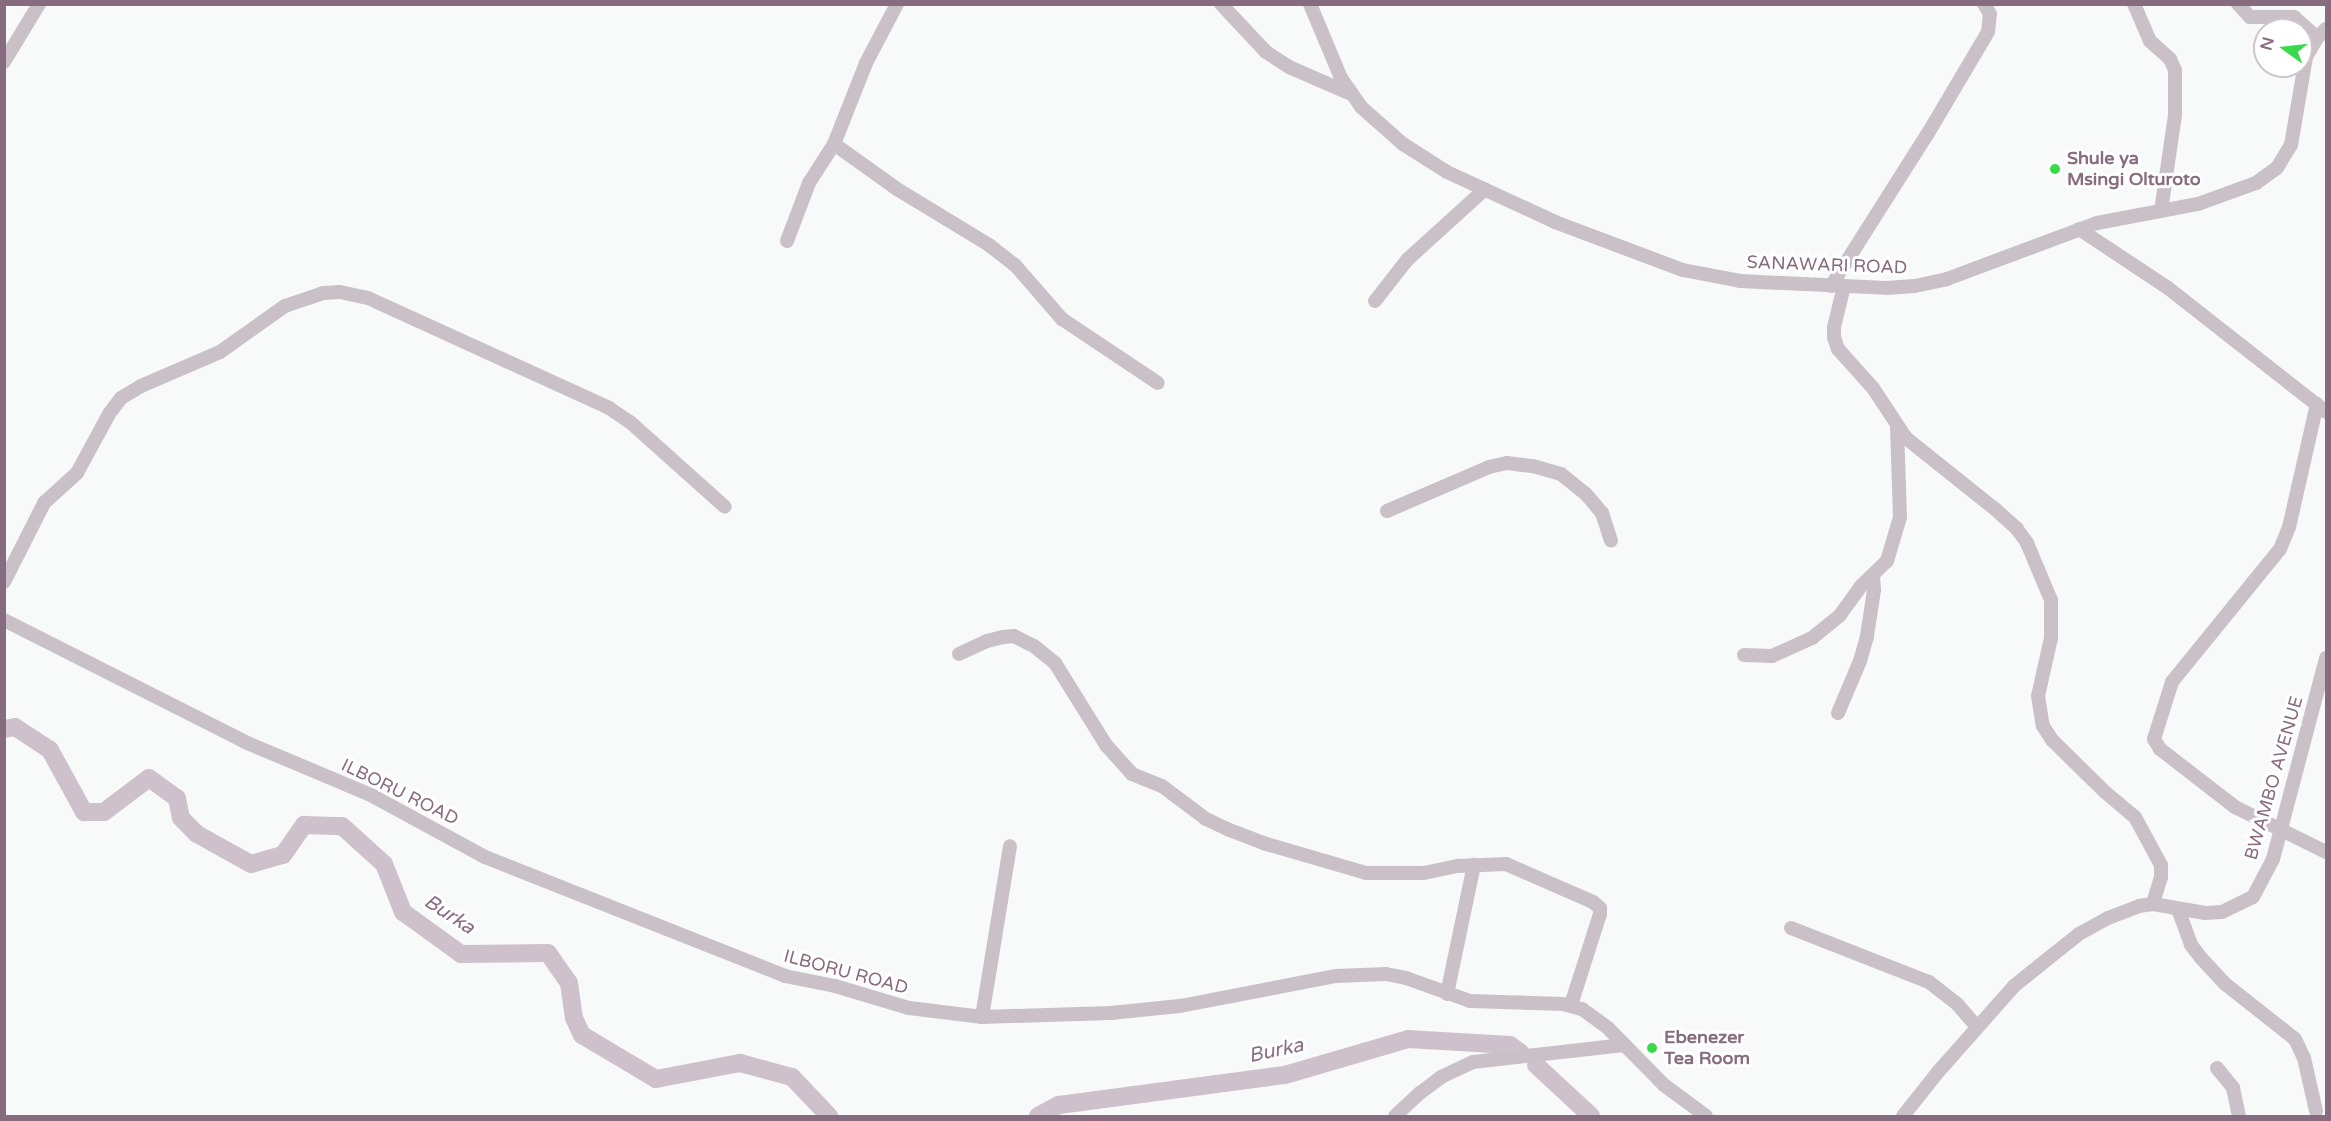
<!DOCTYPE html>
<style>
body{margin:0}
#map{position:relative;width:2331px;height:1121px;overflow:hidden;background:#f8fafa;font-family:"Varela Round",sans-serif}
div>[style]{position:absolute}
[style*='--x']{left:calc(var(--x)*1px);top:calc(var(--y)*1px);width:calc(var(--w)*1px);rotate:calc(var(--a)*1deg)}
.river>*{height:18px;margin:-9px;padding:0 9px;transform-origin:9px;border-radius:9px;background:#cec1cc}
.minor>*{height:14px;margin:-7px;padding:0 7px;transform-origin:7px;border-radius:7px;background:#c9c1c7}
.dots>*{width:16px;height:16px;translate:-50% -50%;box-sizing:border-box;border:3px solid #fff;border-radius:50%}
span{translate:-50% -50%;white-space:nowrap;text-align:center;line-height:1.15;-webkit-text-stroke:6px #fff;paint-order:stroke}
.poi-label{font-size:18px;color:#876b7e;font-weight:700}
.left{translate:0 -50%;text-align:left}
.street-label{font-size:18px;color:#876b7e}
.water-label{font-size:20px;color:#896c85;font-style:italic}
.frame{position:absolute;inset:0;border:6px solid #876b7e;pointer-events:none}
.north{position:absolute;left:2253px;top:18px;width:60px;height:60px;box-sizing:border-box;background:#fff;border:2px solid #cfc4cb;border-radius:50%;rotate:285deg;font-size:16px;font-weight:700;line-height:24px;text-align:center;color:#876b7e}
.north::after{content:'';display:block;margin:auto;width:21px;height:27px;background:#38d94a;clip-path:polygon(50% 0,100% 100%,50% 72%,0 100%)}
</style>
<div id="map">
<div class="river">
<i style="--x:4;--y:729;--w:11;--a:-10"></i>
<i style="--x:15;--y:727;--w:42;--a:33.3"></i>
<i style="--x:50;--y:750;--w:71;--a:61.3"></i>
<i style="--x:84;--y:812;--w:20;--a:0"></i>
<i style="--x:104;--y:812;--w:56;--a:-37.1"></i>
<i style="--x:149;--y:778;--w:34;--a:36"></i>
<i style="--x:177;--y:798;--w:20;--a:79"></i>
<i style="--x:181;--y:818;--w:23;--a:45"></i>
<i style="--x:197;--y:834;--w:62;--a:29.1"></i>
<i style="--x:251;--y:864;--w:33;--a:-16"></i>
<i style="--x:283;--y:855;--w:37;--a:-55"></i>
<i style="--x:304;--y:825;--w:38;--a:2"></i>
<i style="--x:342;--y:826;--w:57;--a:42.1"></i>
<i style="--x:384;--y:864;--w:52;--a:68.4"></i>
<i style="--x:403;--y:912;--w:72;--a:35.9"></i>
<i style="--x:461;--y:954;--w:87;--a:-0.7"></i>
<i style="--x:548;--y:953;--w:37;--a:55"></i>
<i style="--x:569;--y:983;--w:35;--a:82"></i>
<i style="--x:574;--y:1018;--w:19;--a:65"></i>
<i style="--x:582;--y:1035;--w:86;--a:30.7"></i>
<i style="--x:656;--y:1079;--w:86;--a:-10.8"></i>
<i style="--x:740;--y:1063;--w:54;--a:15.1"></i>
<i style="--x:792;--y:1077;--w:54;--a:46.5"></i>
<i style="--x:1536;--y:1065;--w:75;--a:42.8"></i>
<i style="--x:1038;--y:1116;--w:24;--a:-28"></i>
<i style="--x:1059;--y:1105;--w:228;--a:-7.6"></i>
<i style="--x:1285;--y:1075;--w:128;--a:-16.3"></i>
<i style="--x:1408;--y:1039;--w:102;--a:3.4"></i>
<i style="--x:1510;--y:1045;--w:14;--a:36"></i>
</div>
<div class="minor">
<i style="--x:1221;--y:4;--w:66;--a:46.8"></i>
<i style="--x:1266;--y:52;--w:27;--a:33"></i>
<i style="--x:1289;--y:67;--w:68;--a:23.5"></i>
<i style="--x:1310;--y:4;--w:80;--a:67.3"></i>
<i style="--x:1341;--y:78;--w:35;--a:55"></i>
<i style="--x:1361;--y:107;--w:56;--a:41.4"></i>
<i style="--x:1403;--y:144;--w:52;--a:32.5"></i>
<i style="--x:1447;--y:172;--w:119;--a:24.8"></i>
<i style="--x:1555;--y:222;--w:137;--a:20.6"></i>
<i style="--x:1683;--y:270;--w:58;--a:10.9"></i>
<i style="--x:1740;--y:281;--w:146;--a:2.7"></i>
<i style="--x:1886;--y:288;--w:29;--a:-4"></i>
<i style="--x:1915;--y:286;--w:33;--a:-12"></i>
<i style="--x:1947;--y:279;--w:160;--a:-20.5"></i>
<i style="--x:2097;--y:223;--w:103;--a:-10.7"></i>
<i style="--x:2198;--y:204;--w:62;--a:-19.9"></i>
<i style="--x:2256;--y:183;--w:26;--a:-36"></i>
<i style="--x:2277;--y:168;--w:27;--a:-59"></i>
<i style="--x:2291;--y:145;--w:89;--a:-80.3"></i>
<i style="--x:2306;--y:57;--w:22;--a:-60"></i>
<i style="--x:2317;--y:38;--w:13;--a:-45"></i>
<i style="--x:2134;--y:4;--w:40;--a:66.6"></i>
<i style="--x:2150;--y:41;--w:27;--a:42"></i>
<i style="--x:2170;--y:59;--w:12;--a:66"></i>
<i style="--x:2175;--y:70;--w:45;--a:90"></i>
<i style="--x:2175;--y:115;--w:97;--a:98.3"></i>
<i style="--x:2238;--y:4;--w:18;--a:47"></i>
<i style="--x:2250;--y:17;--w:44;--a:0"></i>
<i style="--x:2294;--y:17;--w:31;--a:42"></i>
<i style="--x:4;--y:62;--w:68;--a:-58.9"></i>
<i style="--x:834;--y:144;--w:77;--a:35.5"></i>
<i style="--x:897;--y:189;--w:108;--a:31.3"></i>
<i style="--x:989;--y:245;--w:33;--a:38"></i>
<i style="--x:1015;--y:265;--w:72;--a:49"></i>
<i style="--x:1062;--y:319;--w:115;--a:33.7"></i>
<i style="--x:2079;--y:229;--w:107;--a:33.5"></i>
<i style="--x:2168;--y:288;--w:201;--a:38.1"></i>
<i style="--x:787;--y:241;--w:62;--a:-69.2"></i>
<i style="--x:809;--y:183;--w:46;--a:-57.3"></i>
<i style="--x:834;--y:144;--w:87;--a:-68.4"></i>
<i style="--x:866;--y:63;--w:67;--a:-62.3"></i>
<i style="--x:1831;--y:286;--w:179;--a:-57.6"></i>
<i style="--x:1927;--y:135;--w:120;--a:-59.4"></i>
<i style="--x:1988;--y:32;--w:18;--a:-84"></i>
<i style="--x:1990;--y:14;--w:12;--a:-121"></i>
<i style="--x:1844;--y:286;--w:42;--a:103.7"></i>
<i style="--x:1834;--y:327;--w:10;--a:90"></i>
<i style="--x:1834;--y:337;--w:13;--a:72"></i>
<i style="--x:1838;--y:349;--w:52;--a:48.1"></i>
<i style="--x:1873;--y:388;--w:60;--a:56.6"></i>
<i style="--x:1906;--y:438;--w:114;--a:38.6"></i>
<i style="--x:1995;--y:509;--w:30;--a:42"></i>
<i style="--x:2017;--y:529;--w:17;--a:54"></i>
<i style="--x:2027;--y:543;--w:62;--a:67.2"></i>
<i style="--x:2051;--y:600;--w:38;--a:90"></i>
<i style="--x:2051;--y:638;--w:59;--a:102.6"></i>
<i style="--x:2038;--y:696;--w:30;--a:81"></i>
<i style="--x:2043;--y:726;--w:17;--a:57"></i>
<i style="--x:2052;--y:740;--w:74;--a:44.5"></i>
<i style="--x:2105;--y:792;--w:39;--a:40"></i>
<i style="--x:2135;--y:817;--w:55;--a:61.6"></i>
<i style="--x:2161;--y:865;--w:12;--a:90"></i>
<i style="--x:2161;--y:877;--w:28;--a:107"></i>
<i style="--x:1375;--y:301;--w:52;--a:-52"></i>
<i style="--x:1407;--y:260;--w:105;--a:-42.3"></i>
<i style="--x:2317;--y:404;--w:126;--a:102.8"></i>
<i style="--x:2289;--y:527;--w:24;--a:112"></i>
<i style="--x:2280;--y:549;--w:171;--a:129.1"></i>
<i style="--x:2172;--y:682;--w:60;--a:107.5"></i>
<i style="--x:2154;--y:739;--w:12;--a:59"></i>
<i style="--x:2160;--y:749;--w:95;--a:37.7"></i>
<i style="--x:2235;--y:807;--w:102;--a:26.3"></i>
<i style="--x:1387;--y:511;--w:111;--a:-23.3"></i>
<i style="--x:1489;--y:467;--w:18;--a:-13"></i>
<i style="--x:1507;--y:463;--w:26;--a:7"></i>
<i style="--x:1533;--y:466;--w:29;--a:16"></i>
<i style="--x:1561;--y:474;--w:32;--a:39"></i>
<i style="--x:1586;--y:494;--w:25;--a:50"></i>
<i style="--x:1602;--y:513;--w:29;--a:72"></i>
<i style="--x:4;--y:582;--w:89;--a:-63.1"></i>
<i style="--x:44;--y:503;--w:45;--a:-42.3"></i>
<i style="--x:77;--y:473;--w:67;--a:-61.5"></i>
<i style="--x:109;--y:414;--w:20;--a:-53"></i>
<i style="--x:121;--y:398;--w:23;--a:-31"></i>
<i style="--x:141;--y:386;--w:86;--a:-23.3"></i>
<i style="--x:220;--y:352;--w:80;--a:-35.3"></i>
<i style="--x:285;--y:306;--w:40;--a:-18.9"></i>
<i style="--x:323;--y:293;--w:17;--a:-3"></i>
<i style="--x:340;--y:292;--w:29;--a:12"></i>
<i style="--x:368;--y:298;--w:265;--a:24.5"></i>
<i style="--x:609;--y:408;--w:25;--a:34"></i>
<i style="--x:630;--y:422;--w:127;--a:41.8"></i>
<i style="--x:4;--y:620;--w:270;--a:26.8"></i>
<i style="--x:245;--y:742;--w:134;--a:22.8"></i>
<i style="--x:369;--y:794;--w:132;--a:28.5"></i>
<i style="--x:485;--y:857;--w:323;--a:21.6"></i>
<i style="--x:785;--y:976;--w:51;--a:11.3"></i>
<i style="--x:835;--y:986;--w:77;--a:16.6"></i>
<i style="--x:909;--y:1008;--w:74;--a:7"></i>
<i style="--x:982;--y:1017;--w:129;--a:-1.8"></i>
<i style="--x:1111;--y:1013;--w:69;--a:-5.8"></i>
<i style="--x:1180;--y:1006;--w:159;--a:-10.9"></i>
<i style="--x:1336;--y:976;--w:50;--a:-2.3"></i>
<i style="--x:1386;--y:974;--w:20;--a:11"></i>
<i style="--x:1406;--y:978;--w:68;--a:19.8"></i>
<i style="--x:1470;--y:1001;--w:93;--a:1.8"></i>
<i style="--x:1563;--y:1004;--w:20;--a:15"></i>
<i style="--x:1582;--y:1009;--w:32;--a:36"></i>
<i style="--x:1608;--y:1028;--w:80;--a:45.5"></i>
<i style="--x:1664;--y:1085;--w:52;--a:36.4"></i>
<i style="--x:959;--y:654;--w:31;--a:-25"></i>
<i style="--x:987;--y:641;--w:16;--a:-14"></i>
<i style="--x:1003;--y:637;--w:11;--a:-5"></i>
<i style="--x:1014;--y:636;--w:22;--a:27"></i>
<i style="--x:1034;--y:646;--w:27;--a:39"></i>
<i style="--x:1055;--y:663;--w:97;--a:58.1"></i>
<i style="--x:1106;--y:745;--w:39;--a:48"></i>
<i style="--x:1132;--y:774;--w:32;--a:22"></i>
<i style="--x:1162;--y:786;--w:55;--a:36.9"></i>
<i style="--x:1206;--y:819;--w:23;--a:25"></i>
<i style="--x:1227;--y:829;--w:39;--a:21"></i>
<i style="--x:1263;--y:843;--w:107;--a:16.2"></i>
<i style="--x:1366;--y:873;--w:58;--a:0"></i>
<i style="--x:1424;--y:873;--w:35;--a:-12"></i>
<i style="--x:1458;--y:866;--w:48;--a:-2.4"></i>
<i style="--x:1506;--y:864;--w:95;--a:23.6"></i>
<i style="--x:1593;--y:902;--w:9;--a:41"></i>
<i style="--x:1600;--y:908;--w:6;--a:90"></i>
<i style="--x:1600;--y:914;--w:96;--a:107.7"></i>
<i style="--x:1744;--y:655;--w:28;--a:2"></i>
<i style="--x:1772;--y:656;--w:44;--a:-24.2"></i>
<i style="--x:1812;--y:638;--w:36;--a:-39"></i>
<i style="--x:1840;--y:615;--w:36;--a:-54"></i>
<i style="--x:1861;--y:586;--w:36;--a:-44"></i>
<i style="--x:1887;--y:561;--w:46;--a:-73.5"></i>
<i style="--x:1900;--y:517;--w:91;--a:-91.9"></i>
<i style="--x:1838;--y:713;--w:56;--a:-67.1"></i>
<i style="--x:1860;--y:661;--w:26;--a:-74"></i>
<i style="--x:1867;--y:636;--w:47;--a:-81.3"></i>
<i style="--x:1874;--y:590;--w:15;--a:-94"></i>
<i style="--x:2178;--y:909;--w:38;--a:70"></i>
<i style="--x:2191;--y:945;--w:16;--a:52"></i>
<i style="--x:2201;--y:958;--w:34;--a:47"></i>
<i style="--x:2224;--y:983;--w:90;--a:38.3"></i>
<i style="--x:2295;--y:1039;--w:21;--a:65"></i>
<i style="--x:2304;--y:1058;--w:54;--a:77.2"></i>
<i style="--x:1791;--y:928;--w:148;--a:21.4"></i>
<i style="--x:1929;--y:982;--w:37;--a:38"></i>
<i style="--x:1958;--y:1005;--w:29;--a:49"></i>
<i style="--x:1447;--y:994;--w:132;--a:-78.2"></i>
<i style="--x:982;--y:1017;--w:173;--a:-80.7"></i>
<i style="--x:2217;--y:1068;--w:26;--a:51"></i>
<i style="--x:2233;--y:1088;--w:29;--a:78"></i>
<i style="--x:1395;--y:1116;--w:34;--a:-43"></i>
<i style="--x:1420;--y:1093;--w:26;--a:-37"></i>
<i style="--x:1441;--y:1077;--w:35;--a:-25"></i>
<i style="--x:1473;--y:1062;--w:152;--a:-6.4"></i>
<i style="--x:1903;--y:1116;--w:56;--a:-51.5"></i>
<i style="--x:1938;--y:1072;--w:115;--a:-48.5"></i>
<i style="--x:2014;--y:986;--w:83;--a:-38.7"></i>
<i style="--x:2079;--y:934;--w:33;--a:-29"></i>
<i style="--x:2108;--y:918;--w:33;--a:-21"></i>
<i style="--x:2139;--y:906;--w:14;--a:-8"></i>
<i style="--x:2153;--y:904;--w:53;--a:9.8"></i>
<i style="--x:2205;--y:913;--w:17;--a:-3"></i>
<i style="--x:2222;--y:912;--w:34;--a:-26"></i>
<i style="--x:2253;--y:897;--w:43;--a:-62.2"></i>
<i style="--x:2273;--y:859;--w:208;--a:-75.2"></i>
</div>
<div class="dots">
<i style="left:2055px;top:169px;background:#38d94a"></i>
<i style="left:1652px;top:1048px;background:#38d94a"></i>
</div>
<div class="poi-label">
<span class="left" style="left:2067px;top:169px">Shule ya<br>Msingi Olturoto</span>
<span class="left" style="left:1664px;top:1048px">Ebenezer<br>Tea Room</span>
</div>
<div class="street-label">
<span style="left:1827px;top:265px;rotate:2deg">SANAWARI ROAD</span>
<span style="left:2274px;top:778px;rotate:-74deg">BWAMBO AVENUE</span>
<span style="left:400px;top:792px;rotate:26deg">ILBORU ROAD</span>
<span style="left:846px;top:972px;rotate:15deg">ILBORU ROAD</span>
</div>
<div class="water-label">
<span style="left:449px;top:915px;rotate:33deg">Burka</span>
<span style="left:1276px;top:1051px;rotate:-12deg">Burka</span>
</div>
<div class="frame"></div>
<div class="north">N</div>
</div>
